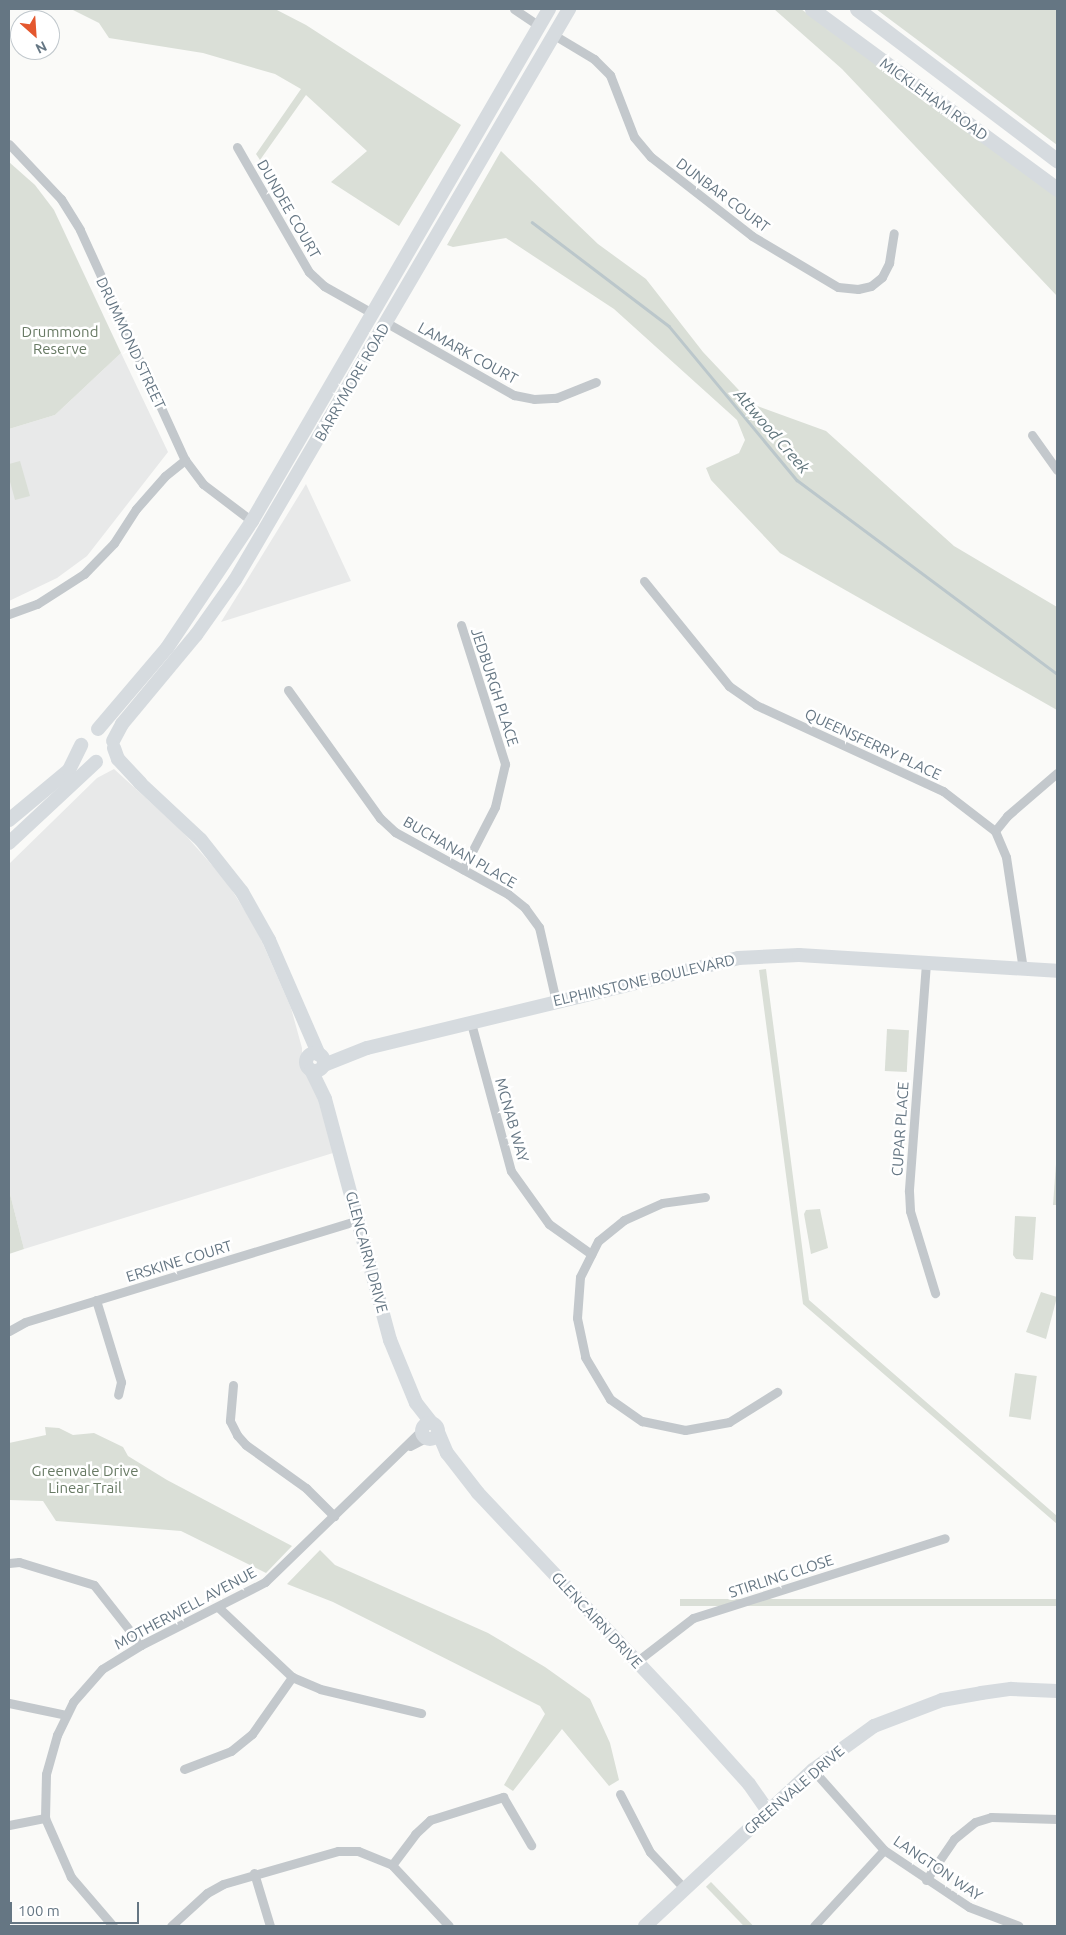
<!DOCTYPE html>
<style>
body{margin:0}
#map{position:relative;width:1066px;height:1935px;overflow:hidden;background:#fafaf8;font-family:Ubuntu,sans-serif}
div>[style]{position:absolute}
[style*='--x']{left:calc(var(--x)*1px);top:calc(var(--y)*1px);width:calc(var(--w)*1px);rotate:calc(var(--a)*1deg)}
.built>*{inset:0;background:#e8e9e9}
.green>*{inset:0;background:#dadfd7;transform-origin:0 0}
.stream>*{height:2.5px;margin:-1.25px;padding:0 1.25px;transform-origin:1.25px;border-radius:1.25px;background:#bbc7cb}
.street>*{height:9px;margin:-4.5px;padding:0 4.5px;transform-origin:4.5px;border-radius:4.5px;background:#c3c8cc}
.secondary>*{height:14px;margin:-7px;padding:0 7px;transform-origin:7px;border-radius:7px;background:#d6dbdf}
.secondary>.ring{margin:-7px;padding:0;box-sizing:content-box;background:none;border:14px solid #d6dbdf;border-radius:50%}
.primary>*{height:15px;margin:-7.5px;padding:0 7.5px;transform-origin:7.5px;border-radius:7.5px;background:#d6dbdf}
span{translate:-50% -50%;white-space:nowrap;text-align:center;line-height:1.15;-webkit-text-stroke:5px #fff;paint-order:stroke}
.street-label{font-size:15px;color:#657683}
.park-label{font-size:15px;color:#687a64}
.water-label{font-size:16px;color:#60757c;font-style:italic}
.frame{position:absolute;inset:0;border:10px solid #657683;pointer-events:none}
.north{position:absolute;left:10px;top:10px;width:50px;height:50px;box-sizing:border-box;background:#fff;border:1px solid #c1c8cd;border-radius:50%;rotate:154deg;font-size:14px;font-weight:700;line-height:20px;text-align:center;color:#657683}
.north::after{content:'';display:block;margin:auto;width:18px;height:22px;background:#e4572e;clip-path:polygon(50% 0,100% 100%,50% 72%,0 100%)}
.scale{position:absolute;left:10px;top:1902px;width:129px;height:22px;box-sizing:border-box;border:2px solid #657683;border-top:0;padding-left:6px;font-size:15px;line-height:18px;white-space:nowrap;color:#657683;-webkit-text-stroke:4px #fff;paint-order:stroke}
</style>
<div id="map">
<div class="built">
<i style="clip-path:polygon(121px 353px,168px 452px,87px 556px,57px 578px,9px 601px,9px 429px,55px 415px)"></i>
<i style="clip-path:polygon(306px 484px,351px 581px,221px 622px,229px 609px)"></i>
<i style="clip-path:polygon(114px 769px,181px 830px,226px 881px,256px 928px,291px 1008px,302px 1048px,302px 1066px,317px 1092px,333px 1153px,24px 1249px,9px 1190px,9px 864px,97px 778px)"></i>
</div>
<div class="green">
<i style="clip-path:polygon(71px 9px,275px 9px,306px 25px,461px 125px,399px 226px,331px 182px,367px 151px,306px 95px,260px 160px,256px 154px,301px 89px,275px 74px,203px 53px,109px 38px,99px 23px)"></i>
<i style="clip-path:polygon(774px 9px,801px 9px,1057px 196px,1057px 296px,842px 69px)"></i>
<i style="clip-path:polygon(876px 9px,1057px 9px,1057px 145px,963px 74px)"></i>
<i style="clip-path:polygon(501px 151px,598px 244px,646px 279px,703px 352px,752px 404px,826px 431px,954px 546px,1057px 607px,1057px 710px,780px 553px,711px 480px,706px 468px,739px 453px,745px 440px,737px 420px,614px 309px,506px 238px,453px 247px,447px 245px)"></i>
<i style="clip-path:polygon(9px 162px,35px 185px,54px 210px,121px 353px,55px 415px,9px 429px)"></i>
<i style="clip-path:polygon(20px 461px,30px 496px,15px 500px,9px 478px,9px 464px)"></i>
<i style="clip-path:polygon(766px 969px,809px 1300px,1057px 1516px,1057px 1524px,803px 1304px,759px 970px)"></i>
<i style="left:887px;top:1029px;width:22px;height:42px;rotate:3deg"></i>
<i style="clip-path:polygon(1056px 1164px,1057px 1164px,1057px 1205px,1053px 1205px)"></i>
<i style="clip-path:polygon(9px 1190px,24px 1249px,9px 1254px)"></i>
<i style="clip-path:polygon(820px 1209px,828px 1248px,811px 1254px,804px 1214px,806px 1210px)"></i>
<i style="clip-path:polygon(1015px 1216px,1036px 1217px,1033px 1260px,1016px 1259px,1013px 1255px)"></i>
<i style="clip-path:polygon(1041px 1292px,1057px 1297px,1046px 1339px,1026px 1332px)"></i>
<i style="left:1015px;top:1373px;width:22px;height:44px;rotate:8deg"></i>
<i style="clip-path:polygon(45px 1427px,59px 1428px,73px 1435px,94px 1433px,123px 1447px,128px 1456px,167px 1480px,292px 1546px,266px 1573px,181px 1531px,56px 1521px,43px 1501px,9px 1500px,9px 1443px,46px 1435px)"></i>
<i style="clip-path:polygon(320px 1550px,335px 1565px,488px 1633px,545px 1667px,590px 1699px,610px 1743px,619px 1780px,609px 1786px,562px 1729px,513px 1791px,504px 1785px,545px 1714px,540px 1706px,333px 1602px,287px 1584px)"></i>
<i style="left:1057px;top:1599px;width:7px;height:377px;rotate:90deg"></i>
<i style="left:711px;top:1882px;width:61px;height:7px;rotate:46deg"></i>
</div>
<div class="stream">
<i style="--x:532;--y:222;--w:172;--a:37.2"></i>
<i style="--x:669;--y:326;--w:200;--a:50.3"></i>
<i style="--x:797;--y:480;--w:324;--a:36.7"></i>
</div>
<div class="street">
<i style="--x:514;--y:9;--w:30;--a:34"></i>
<i style="--x:554;--y:35;--w:47;--a:31"></i>
<i style="--x:594;--y:59;--w:23;--a:45"></i>
<i style="--x:610;--y:75;--w:66;--a:68.8"></i>
<i style="--x:634;--y:137;--w:26;--a:50"></i>
<i style="--x:651;--y:157;--w:128;--a:38"></i>
<i style="--x:752;--y:236;--w:100;--a:30.7"></i>
<i style="--x:838;--y:287;--w:20;--a:6"></i>
<i style="--x:858;--y:289;--w:13;--a:-13"></i>
<i style="--x:871;--y:286;--w:14;--a:-39"></i>
<i style="--x:882;--y:277;--w:16;--a:-63"></i>
<i style="--x:889;--y:263;--w:30;--a:-81"></i>
<i style="--x:9;--y:144;--w:76;--a:46.6"></i>
<i style="--x:61;--y:199;--w:36;--a:58"></i>
<i style="--x:80;--y:230;--w:253;--a:65.5"></i>
<i style="--x:185;--y:460;--w:30;--a:53"></i>
<i style="--x:203;--y:484;--w:61;--a:37.1"></i>
<i style="--x:237;--y:147;--w:144;--a:60.1"></i>
<i style="--x:309;--y:272;--w:21;--a:43"></i>
<i style="--x:324;--y:286;--w:55;--a:29.4"></i>
<i style="--x:387;--y:323;--w:146;--a:29.6"></i>
<i style="--x:514;--y:395;--w:20;--a:11"></i>
<i style="--x:534;--y:399;--w:22;--a:-3"></i>
<i style="--x:556;--y:398;--w:43;--a:-21.8"></i>
<i style="--x:1032;--y:435;--w:43;--a:54.5"></i>
<i style="--x:644;--y:581;--w:135;--a:51"></i>
<i style="--x:729;--y:686;--w:33;--a:35"></i>
<i style="--x:756;--y:705;--w:206;--a:24.7"></i>
<i style="--x:943;--y:791;--w:66;--a:37.6"></i>
<i style="--x:995;--y:831;--w:28;--a:67"></i>
<i style="--x:1006;--y:857;--w:113;--a:81.4"></i>
<i style="--x:9;--y:614;--w:30;--a:-20"></i>
<i style="--x:37;--y:604;--w:56;--a:-32.6"></i>
<i style="--x:84;--y:574;--w:43;--a:-45.9"></i>
<i style="--x:114;--y:543;--w:40;--a:-57.1"></i>
<i style="--x:136;--y:509;--w:44;--a:-48.7"></i>
<i style="--x:165;--y:476;--w:26;--a:-39"></i>
<i style="--x:461;--y:625;--w:146;--a:72.4"></i>
<i style="--x:505;--y:764;--w:44;--a:103.1"></i>
<i style="--x:495;--y:807;--w:70;--a:117.3"></i>
<i style="--x:288;--y:690;--w:158;--a:54.3"></i>
<i style="--x:380;--y:818;--w:21;--a:43"></i>
<i style="--x:395;--y:832;--w:129;--a:28.8"></i>
<i style="--x:508;--y:894;--w:22;--a:39"></i>
<i style="--x:525;--y:908;--w:24;--a:54"></i>
<i style="--x:539;--y:927;--w:76;--a:77.1"></i>
<i style="--x:995;--y:831;--w:19;--a:-51"></i>
<i style="--x:1007;--y:816;--w:66;--a:-40.7"></i>
<i style="--x:926;--y:963;--w:229;--a:94.3"></i>
<i style="--x:909;--y:1191;--w:20;--a:87"></i>
<i style="--x:910;--y:1211;--w:86;--a:73"></i>
<i style="--x:471;--y:1023;--w:153;--a:74.9"></i>
<i style="--x:511;--y:1171;--w:65;--a:54.4"></i>
<i style="--x:549;--y:1224;--w:52;--a:35.5"></i>
<i style="--x:705;--y:1197;--w:43;--a:172.1"></i>
<i style="--x:662;--y:1203;--w:42;--a:155.9"></i>
<i style="--x:624;--y:1220;--w:33;--a:141"></i>
<i style="--x:598;--y:1241;--w:40;--a:116.6"></i>
<i style="--x:580;--y:1277;--w:41;--a:94.2"></i>
<i style="--x:577;--y:1318;--w:40;--a:78"></i>
<i style="--x:585;--y:1357;--w:49;--a:59.2"></i>
<i style="--x:610;--y:1399;--w:39;--a:35"></i>
<i style="--x:642;--y:1421;--w:44;--a:11.8"></i>
<i style="--x:685;--y:1430;--w:45;--a:-10.3"></i>
<i style="--x:729;--y:1422;--w:57;--a:-32"></i>
<i style="--x:96;--y:1300;--w:86;--a:73"></i>
<i style="--x:121;--y:1382;--w:13;--a:103"></i>
<i style="--x:9;--y:1331;--w:18;--a:-29"></i>
<i style="--x:25;--y:1322;--w:348;--a:-17"></i>
<i style="--x:233;--y:1385;--w:36;--a:95"></i>
<i style="--x:230;--y:1421;--w:16;--a:63"></i>
<i style="--x:237;--y:1435;--w:13;--a:48"></i>
<i style="--x:246;--y:1445;--w:74;--a:35.6"></i>
<i style="--x:306;--y:1488;--w:40;--a:45"></i>
<i style="--x:410;--y:1446;--w:18;--a:-27"></i>
<i style="--x:9;--y:1563;--w:10;--a:-6"></i>
<i style="--x:19;--y:1562;--w:78;--a:17"></i>
<i style="--x:94;--y:1585;--w:76;--a:51.9"></i>
<i style="--x:218;--y:1607;--w:102;--a:43.4"></i>
<i style="--x:292;--y:1677;--w:30;--a:23"></i>
<i style="--x:320;--y:1689;--w:104;--a:13.4"></i>
<i style="--x:636;--y:1662;--w:72;--a:-37.7"></i>
<i style="--x:693;--y:1618;--w:264;--a:-17.6"></i>
<i style="--x:9;--y:1703;--w:58;--a:11.9"></i>
<i style="--x:184;--y:1769;--w:50;--a:-21"></i>
<i style="--x:231;--y:1751;--w:27;--a:-39"></i>
<i style="--x:252;--y:1734;--w:70;--a:-54.9"></i>
<i style="--x:813;--y:1770;--w:107;--a:48.4"></i>
<i style="--x:884;--y:1850;--w:102;--a:33.8"></i>
<i style="--x:969;--y:1907;--w:53;--a:20.8"></i>
<i style="--x:620;--y:1794;--w:65;--a:62.7"></i>
<i style="--x:650;--y:1852;--w:51;--a:46.6"></i>
<i style="--x:9;--y:1825;--w:37;--a:-11"></i>
<i style="--x:392;--y:1865;--w:39;--a:-53"></i>
<i style="--x:415;--y:1834;--w:21;--a:-43"></i>
<i style="--x:430;--y:1820;--w:77;--a:-17.5"></i>
<i style="--x:503;--y:1797;--w:56;--a:59.7"></i>
<i style="--x:254;--y:1873;--w:55;--a:73.2"></i>
<i style="--x:926;--y:1880;--w:50;--a:-55.7"></i>
<i style="--x:954;--y:1839;--w:27;--a:-39"></i>
<i style="--x:975;--y:1822;--w:17;--a:-17"></i>
<i style="--x:991;--y:1817;--w:66;--a:1.7"></i>
<i style="--x:113;--y:1926;--w:65;--a:-130.6"></i>
<i style="--x:71;--y:1877;--w:64;--a:-113.8"></i>
<i style="--x:45;--y:1818;--w:44;--a:-88.7"></i>
<i style="--x:46;--y:1774;--w:41;--a:-74.2"></i>
<i style="--x:57;--y:1735;--w:37;--a:-64"></i>
<i style="--x:73;--y:1702;--w:44;--a:-48.7"></i>
<i style="--x:102;--y:1669;--w:46;--a:-31.6"></i>
<i style="--x:141;--y:1645;--w:139;--a:-26.9"></i>
<i style="--x:265;--y:1582;--w:217;--a:-44.1"></i>
<i style="--x:171;--y:1926;--w:49;--a:-42.5"></i>
<i style="--x:207;--y:1893;--w:18;--a:-29"></i>
<i style="--x:223;--y:1884;--w:120;--a:-16"></i>
<i style="--x:338;--y:1851;--w:20;--a:0"></i>
<i style="--x:358;--y:1851;--w:37;--a:22"></i>
<i style="--x:392;--y:1865;--w:83;--a:46.9"></i>
<i style="--x:814;--y:1926;--w:103;--a:-47.4"></i>
</div>
<div class="secondary">
<i style="--x:98;--y:729;--w:106;--a:-49.6"></i>
<i style="--x:167;--y:648;--w:153;--a:-56.2"></i>
<i style="--x:252;--y:521;--w:592;--a:-59.88"></i>
<i style="--x:113;--y:741;--w:19;--a:-62"></i>
<i style="--x:122;--y:724;--w:116;--a:-50.3"></i>
<i style="--x:196;--y:635;--w:67;--a:-54.7"></i>
<i style="--x:235;--y:580;--w:662;--a:-59.67"></i>
<i style="--x:114;--y:748;--w:12;--a:70"></i>
<i style="--x:118;--y:759;--w:33;--a:47"></i>
<i style="--x:140;--y:783;--w:83;--a:43.1"></i>
<i style="--x:201;--y:840;--w:66;--a:51.7"></i>
<i style="--x:242;--y:892;--w:55;--a:60.6"></i>
<i style="--x:269;--y:940;--w:125;--a:66.5"></i>
<i style="--x:9;--y:820;--w:78;--a:-39.8"></i>
<i style="--x:69;--y:770;--w:28;--a:-64"></i>
<i style="--x:9;--y:843;--w:119;--a:-43"></i>
<i class="ring" style="left:306px;top:1053px;width:4px;height:4px"></i>
<i style="--x:324;--y:1065;--w:46;--a:-21.6"></i>
<i style="--x:367;--y:1048;--w:382;--a:-13.6"></i>
<i style="--x:738;--y:958;--w:61;--a:-2.8"></i>
<i style="--x:799;--y:955;--w:258;--a:3.5"></i>
<i style="--x:311;--y:1070;--w:32;--a:64"></i>
<i style="--x:325;--y:1099;--w:250;--a:74.9"></i>
<i style="--x:390;--y:1340;--w:68;--a:67.6"></i>
<i style="--x:416;--y:1403;--w:24;--a:52"></i>
<i class="ring" style="left:422px;top:1423px;width:2px;height:2px"></i>
<i style="--x:438;--y:1432;--w:23;--a:67"></i>
<i style="--x:447;--y:1453;--w:51;--a:52.2"></i>
<i style="--x:478;--y:1493;--w:303;--a:46.7"></i>
<i style="--x:686;--y:1714;--w:94;--a:48"></i>
<i style="--x:749;--y:1784;--w:32;--a:55"></i>
<i style="--x:645;--y:1926;--w:229;--a:-42.9"></i>
<i style="--x:813;--y:1770;--w:75;--a:-35.8"></i>
<i style="--x:874;--y:1726;--w:73;--a:-20.9"></i>
<i style="--x:942;--y:1700;--w:40;--a:-10"></i>
<i style="--x:981;--y:1693;--w:30;--a:-8"></i>
<i style="--x:1011;--y:1689;--w:46;--a:2.5"></i>
</div>
<div class="primary">
<i style="--x:812;--y:9;--w:304;--a:36.3"></i>
<i style="--x:857;--y:9;--w:251;--a:37.1"></i>
</div>
<div class="street-label">
<span style="left:934px;top:99px;rotate:36deg">MICKLEHAM ROAD</span>
<span style="left:723px;top:195px;rotate:37deg">DUNBAR COURT</span>
<span style="left:289px;top:209px;rotate:60deg">DUNDEE COURT</span>
<span style="left:131px;top:343px;rotate:65deg">DRUMMOND STREET</span>
<span style="left:468px;top:353px;rotate:29deg">LAMARK COURT</span>
<span style="left:352px;top:382px;rotate:-60deg">BARRYMORE ROAD</span>
<span style="left:495px;top:687px;rotate:72deg">JEDBURGH PLACE</span>
<span style="left:873px;top:744px;rotate:25deg">QUEENSFERRY PLACE</span>
<span style="left:460px;top:852px;rotate:30deg">BUCHANAN PLACE</span>
<span style="left:644px;top:980px;rotate:-13deg">ELPHINSTONE BOULEVARD</span>
<span style="left:512px;top:1120px;rotate:74deg">MCNAB WAY</span>
<span style="left:900px;top:1129px;rotate:-86deg">CUPAR PLACE</span>
<span style="left:367px;top:1252px;rotate:75deg">GLENCAIRN DRIVE</span>
<span style="left:179px;top:1261px;rotate:-17deg">ERSKINE COURT</span>
<span style="left:781px;top:1576px;rotate:-18deg">STIRLING CLOSE</span>
<span style="left:185px;top:1608px;rotate:-28deg">MOTHERWELL AVENUE</span>
<span style="left:597px;top:1620px;rotate:47deg">GLENCAIRN DRIVE</span>
<span style="left:794px;top:1790px;rotate:-41deg">GREENVALE DRIVE</span>
<span style="left:938px;top:1868px;rotate:34deg">LANGTON WAY</span>
</div>
<div class="park-label">
<span style="left:60px;top:340px">Drummond<br>Reserve</span>
<span style="left:85px;top:1479px">Greenvale Drive<br>Linear Trail</span>
</div>
<div class="water-label">
<span style="left:772px;top:431px;rotate:49deg">Attwood Creek</span>
</div>
<div class="frame"></div>
<div class="north">N</div>
<div class="scale">100 m</div>
</div>
